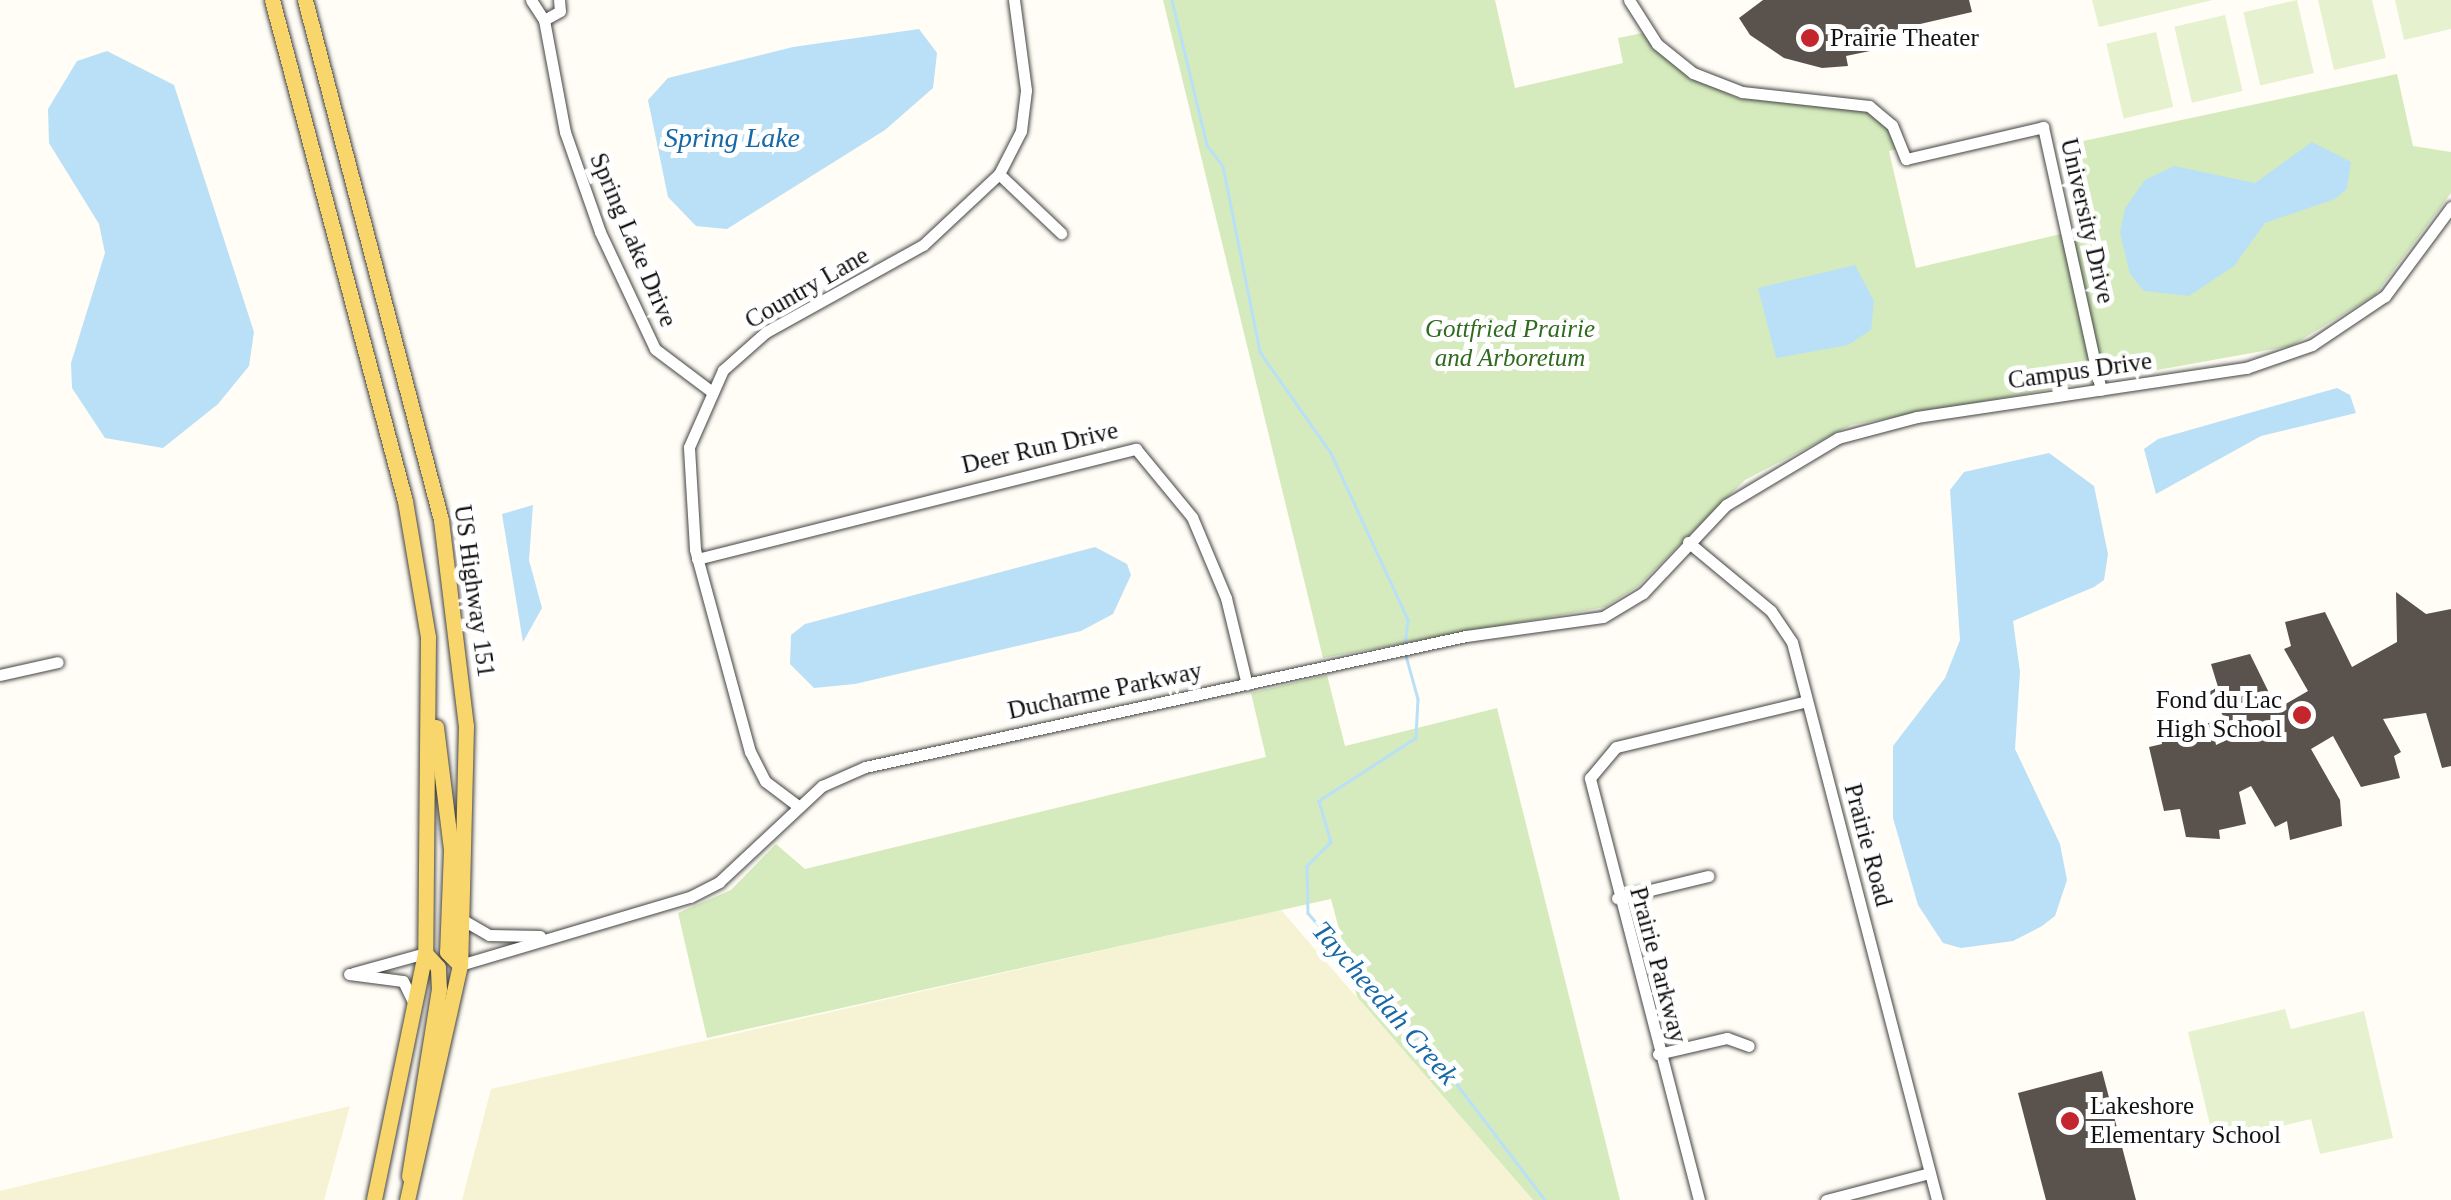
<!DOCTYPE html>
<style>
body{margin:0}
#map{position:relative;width:2451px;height:1200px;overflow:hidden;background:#fffdf5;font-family:"Times New Roman",serif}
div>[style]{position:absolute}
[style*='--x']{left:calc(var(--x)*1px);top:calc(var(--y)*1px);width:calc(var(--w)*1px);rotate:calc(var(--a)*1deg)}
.farmland>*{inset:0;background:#f6f3d4}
.green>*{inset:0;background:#d5ebbd}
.pitch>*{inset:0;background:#e6f2cf;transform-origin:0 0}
.water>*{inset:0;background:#b9e0f7}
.stream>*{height:2.5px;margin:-1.25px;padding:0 1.25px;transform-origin:1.25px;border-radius:1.25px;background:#b9e0f7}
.building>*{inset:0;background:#5a524d}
.roads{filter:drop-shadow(0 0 2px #444) drop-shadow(0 0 2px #444)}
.minor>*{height:11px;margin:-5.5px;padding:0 5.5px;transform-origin:5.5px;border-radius:5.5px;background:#fff}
.major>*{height:15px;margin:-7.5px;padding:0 7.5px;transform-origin:7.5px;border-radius:7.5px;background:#f9d66b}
.dots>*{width:28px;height:28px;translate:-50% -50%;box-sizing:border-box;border:5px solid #fff;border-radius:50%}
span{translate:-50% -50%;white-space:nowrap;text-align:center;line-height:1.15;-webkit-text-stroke:10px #fff;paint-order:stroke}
.poi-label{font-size:25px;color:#111}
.left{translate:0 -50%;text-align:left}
.right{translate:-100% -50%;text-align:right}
.street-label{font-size:25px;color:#111}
.park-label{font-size:25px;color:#2f6b1f;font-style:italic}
.water-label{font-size:28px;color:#1768a6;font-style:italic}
</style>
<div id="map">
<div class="farmland">
<i style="clip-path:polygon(1281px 910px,1533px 1200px,462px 1200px,491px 1089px)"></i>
<i style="clip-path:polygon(350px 1106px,324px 1200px,0 1200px,0 1191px)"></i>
</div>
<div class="green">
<i style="clip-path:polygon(1163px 0,1495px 0,1515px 88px,1623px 63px,1618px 38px,1643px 33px,1685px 73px,1737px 98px,1864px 110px,1885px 124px,1897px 149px,1889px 151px,1916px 268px,2078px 230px,2060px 146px,2397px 74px,2413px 146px,2451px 152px,2451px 193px,2375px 295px,2291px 346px,1851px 425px,1745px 480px,1638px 586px,1605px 607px,1323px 658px)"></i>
<i style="clip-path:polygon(1327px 675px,1345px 746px,1497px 708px,1620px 1200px,1533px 1200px,1357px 997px,1331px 899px,707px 1038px,678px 913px,731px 890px,776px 844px,805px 869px,1266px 757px,1251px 693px)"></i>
</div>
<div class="pitch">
<i style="clip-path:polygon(2092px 0,2213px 0,2099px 27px)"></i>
<i style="left:2297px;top:0;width:75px;height:55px;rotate:77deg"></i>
<i style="clip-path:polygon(2318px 0,2372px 0,2386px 58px,2334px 70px)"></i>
<i style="clip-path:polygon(2395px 0,2451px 0,2451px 29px,2404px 40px)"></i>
<i style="left:2225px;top:15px;width:78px;height:52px;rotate:77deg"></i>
<i style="left:2156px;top:32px;width:77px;height:51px;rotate:77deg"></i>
<i style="clip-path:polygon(2285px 1009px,2291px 1029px,2364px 1011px,2393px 1138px,2320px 1154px,2311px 1119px,2214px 1142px,2188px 1032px)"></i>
</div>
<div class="water">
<i style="clip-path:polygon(919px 29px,937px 53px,933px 88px,885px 130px,727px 229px,696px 226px,668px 197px,648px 100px,668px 78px,793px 47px)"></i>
<i style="clip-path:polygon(107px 51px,174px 85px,254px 332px,249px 366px,218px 404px,163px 448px,105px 438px,72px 388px,71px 363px,105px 253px,99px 224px,49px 143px,48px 109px,77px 61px)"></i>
<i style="clip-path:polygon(2312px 142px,2351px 162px,2347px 189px,2335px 199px,2265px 223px,2234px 266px,2189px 296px,2144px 291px,2130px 274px,2120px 233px,2125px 208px,2145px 180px,2174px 166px,2255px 183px)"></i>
<i style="clip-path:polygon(1855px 265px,1874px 301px,1871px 330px,1848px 345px,1776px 358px,1758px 288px)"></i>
<i style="clip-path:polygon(2337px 388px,2350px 395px,2356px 413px,2261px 436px,2156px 494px,2144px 449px,2158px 439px)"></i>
<i style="clip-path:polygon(2049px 453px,2094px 486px,2108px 554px,2104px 580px,2094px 587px,2013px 621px,2020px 672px,2015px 749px,2060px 844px,2067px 880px,2055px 916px,2042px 926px,2013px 941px,1961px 948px,1943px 943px,1918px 905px,1893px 818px,1893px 746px,1945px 678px,1960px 640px,1950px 490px,1964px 472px)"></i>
<i style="clip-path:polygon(533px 505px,529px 560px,542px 608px,523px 642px,502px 514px)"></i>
<i style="clip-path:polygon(1095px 547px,1127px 564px,1131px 575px,1113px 614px,1081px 631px,855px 684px,814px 688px,790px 664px,791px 635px,805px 624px)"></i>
</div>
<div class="stream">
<i style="--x:1172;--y:0;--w:149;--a:76.4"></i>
<i style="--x:1207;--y:145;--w:26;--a:53"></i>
<i style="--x:1223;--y:166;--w:190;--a:78.7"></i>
<i style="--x:1260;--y:352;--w:123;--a:54.9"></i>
<i style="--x:1331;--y:453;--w:184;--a:65.2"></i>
<i style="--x:1408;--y:620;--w:24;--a:97"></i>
<i style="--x:1405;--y:652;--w:49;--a:74.5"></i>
<i style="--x:1418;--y:699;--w:39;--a:93"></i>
<i style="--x:1416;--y:738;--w:116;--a:147"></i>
<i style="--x:1319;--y:801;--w:43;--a:73.7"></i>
<i style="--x:1331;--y:842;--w:34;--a:135"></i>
<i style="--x:1307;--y:866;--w:47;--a:88.8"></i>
<i style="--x:1308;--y:913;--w:204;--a:48.6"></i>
<i style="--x:1443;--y:1066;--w:168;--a:52.7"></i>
</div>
<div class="building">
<i style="clip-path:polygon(1763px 0,1969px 0,1972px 12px,1890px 31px,1891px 37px,1868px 42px,1870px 51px,1846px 56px,1848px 66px,1822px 68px,1784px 58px,1750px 35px,1739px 18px)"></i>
<i style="clip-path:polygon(2396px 592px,2426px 614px,2451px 609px,2451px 766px,2442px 768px,2426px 713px,2383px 719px,2401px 752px,2394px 756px,2400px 778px,2361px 787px,2333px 736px,2311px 749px,2340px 800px,2342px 826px,2290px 840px,2287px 821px,2275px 827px,2251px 786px,2239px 792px,2246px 824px,2219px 830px,2220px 839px,2186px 837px,2180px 809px,2164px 811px,2149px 747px,2162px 744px,2161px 736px,2212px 722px,2216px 745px,2235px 736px,2209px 692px,2218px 687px,2211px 664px,2250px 654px,2277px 709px,2308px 691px,2284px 649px,2291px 646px,2285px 622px,2325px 612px,2352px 667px,2397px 642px)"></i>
<i style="clip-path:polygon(2102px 1071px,2136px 1200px,2046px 1200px,2018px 1093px)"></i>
</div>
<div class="roads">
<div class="minor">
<i style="--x:531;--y:0;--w:24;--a:57"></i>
<i style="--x:544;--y:20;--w:18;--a:-29"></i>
<i style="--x:560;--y:11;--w:11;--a:-95"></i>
<i style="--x:1629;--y:0;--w:52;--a:57.5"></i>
<i style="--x:1657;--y:44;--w:46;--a:38.9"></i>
<i style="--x:1693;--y:73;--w:53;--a:21.2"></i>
<i style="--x:1742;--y:92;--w:128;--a:6.3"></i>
<i style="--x:1869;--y:106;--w:30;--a:40"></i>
<i style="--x:1892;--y:125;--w:37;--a:68"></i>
<i style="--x:1906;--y:159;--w:141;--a:-13.1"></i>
<i style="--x:2043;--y:127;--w:269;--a:77.6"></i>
<i style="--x:544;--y:20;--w:114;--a:79.4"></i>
<i style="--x:565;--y:132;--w:106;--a:70.7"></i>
<i style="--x:600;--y:232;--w:129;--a:64.8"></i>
<i style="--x:655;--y:349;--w:70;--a:36.9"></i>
<i style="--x:999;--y:174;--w:86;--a:43.6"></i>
<i style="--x:1688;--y:542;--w:108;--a:39.7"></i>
<i style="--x:1771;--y:611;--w:37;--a:56"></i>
<i style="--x:1792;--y:642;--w:577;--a:75.43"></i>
<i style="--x:697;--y:559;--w:453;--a:-14.1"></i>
<i style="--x:1136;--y:449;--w:88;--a:50.5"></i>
<i style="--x:1192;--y:517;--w:88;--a:67.2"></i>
<i style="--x:1226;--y:598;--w:89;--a:76.4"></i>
<i style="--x:0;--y:675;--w:59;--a:-12.6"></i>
<i style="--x:798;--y:806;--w:41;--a:-142.9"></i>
<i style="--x:765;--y:781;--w:33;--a:-117"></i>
<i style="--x:750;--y:752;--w:210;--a:-105.2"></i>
<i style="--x:695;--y:549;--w:102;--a:-93.4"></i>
<i style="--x:689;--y:447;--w:84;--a:-66.2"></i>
<i style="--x:723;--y:370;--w:57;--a:-41.5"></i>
<i style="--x:766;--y:332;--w:179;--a:-29"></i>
<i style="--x:923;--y:245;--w:104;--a:-43.1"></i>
<i style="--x:999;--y:174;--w:48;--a:-62.9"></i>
<i style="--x:1021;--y:131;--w:41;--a:-83"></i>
<i style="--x:1026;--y:90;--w:91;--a:-97.6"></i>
<i style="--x:1617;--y:898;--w:94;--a:-13.6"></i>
<i style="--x:463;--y:920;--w:30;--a:30"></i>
<i style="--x:489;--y:935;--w:51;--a:1.1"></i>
<i style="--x:460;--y:965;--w:240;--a:-16.5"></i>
<i style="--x:690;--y:897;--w:33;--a:-27"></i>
<i style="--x:719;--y:882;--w:141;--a:-43"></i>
<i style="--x:822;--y:786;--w:47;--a:-23.8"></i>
<i style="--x:865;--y:767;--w:615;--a:-12.3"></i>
<i style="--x:1466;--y:636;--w:138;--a:-7.9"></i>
<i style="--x:1603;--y:617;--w:47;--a:-31"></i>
<i style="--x:1643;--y:593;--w:121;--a:-46.7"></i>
<i style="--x:1726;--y:505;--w:131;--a:-30.9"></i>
<i style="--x:1838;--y:438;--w:82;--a:-14.9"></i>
<i style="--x:1917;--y:417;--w:333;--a:-8.5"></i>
<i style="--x:2246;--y:368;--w:70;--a:-19.2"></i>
<i style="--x:2312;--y:345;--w:88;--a:-33.9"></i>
<i style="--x:2385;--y:296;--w:111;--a:-53.4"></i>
<i style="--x:353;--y:973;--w:75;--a:-15.5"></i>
<i style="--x:349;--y:974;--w:54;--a:7.4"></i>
<i style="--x:403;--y:981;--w:25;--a:64"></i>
<i style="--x:1658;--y:1054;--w:71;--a:-13.1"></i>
<i style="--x:1727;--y:1038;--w:23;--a:20"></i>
<i style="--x:1699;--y:1200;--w:436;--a:-104.5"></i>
<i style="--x:1590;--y:778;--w:40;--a:-50"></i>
<i style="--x:1616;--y:747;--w:196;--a:-13.5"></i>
<i style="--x:1826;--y:1200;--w:107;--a:-14.6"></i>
</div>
<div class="major">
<i style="--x:272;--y:0;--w:518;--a:75.13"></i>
<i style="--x:405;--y:501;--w:138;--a:80.4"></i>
<i style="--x:428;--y:637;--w:316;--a:90.5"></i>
<i style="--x:425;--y:953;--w:252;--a:101.7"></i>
<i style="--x:305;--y:0;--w:537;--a:75.34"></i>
<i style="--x:441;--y:520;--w:208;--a:83.1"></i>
<i style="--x:466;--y:726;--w:239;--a:91.4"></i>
<i style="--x:460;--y:965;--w:241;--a:102.7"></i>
<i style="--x:436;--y:727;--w:124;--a:83"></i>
<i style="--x:451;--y:850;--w:102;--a:92.2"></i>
<i style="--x:447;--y:952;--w:18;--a:45"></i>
<i style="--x:409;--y:1176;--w:189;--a:-80.9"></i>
<i style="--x:439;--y:989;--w:22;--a:-93"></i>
<i style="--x:438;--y:967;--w:19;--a:-133"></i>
</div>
</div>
<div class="dots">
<i style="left:1810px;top:38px;background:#c4262e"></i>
<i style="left:2302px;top:715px;background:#c4262e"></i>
<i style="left:2070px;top:1121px;background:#c4262e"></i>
</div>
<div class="poi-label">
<span class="left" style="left:1830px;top:38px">Prairie Theater</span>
<span class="right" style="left:2282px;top:715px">Fond du Lac<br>High School</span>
<span class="left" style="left:2090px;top:1121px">Lakeshore<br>Elementary School</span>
</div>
<div class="street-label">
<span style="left:2087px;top:221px;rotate:77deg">University Drive</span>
<span style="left:633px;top:240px;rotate:67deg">Spring Lake Drive</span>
<span style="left:807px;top:288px;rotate:-30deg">Country Lane</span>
<span style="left:2080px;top:371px;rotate:-8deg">Campus Drive</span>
<span style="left:1040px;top:448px;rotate:-13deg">Deer Run Drive</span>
<span style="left:474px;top:591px;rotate:82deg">US Highway 151</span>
<span style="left:1105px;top:691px;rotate:-12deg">Ducharme Parkway</span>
<span style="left:1868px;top:845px;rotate:75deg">Prairie Road</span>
<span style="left:1658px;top:965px;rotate:75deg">Prairie Parkway</span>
</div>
<div class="park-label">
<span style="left:1510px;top:344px">Gottfried Prairie<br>and Arboretum</span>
</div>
<div class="water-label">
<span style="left:732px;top:138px">Spring Lake</span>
<span style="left:1385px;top:1003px;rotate:49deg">Taycheedah Creek</span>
</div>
</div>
